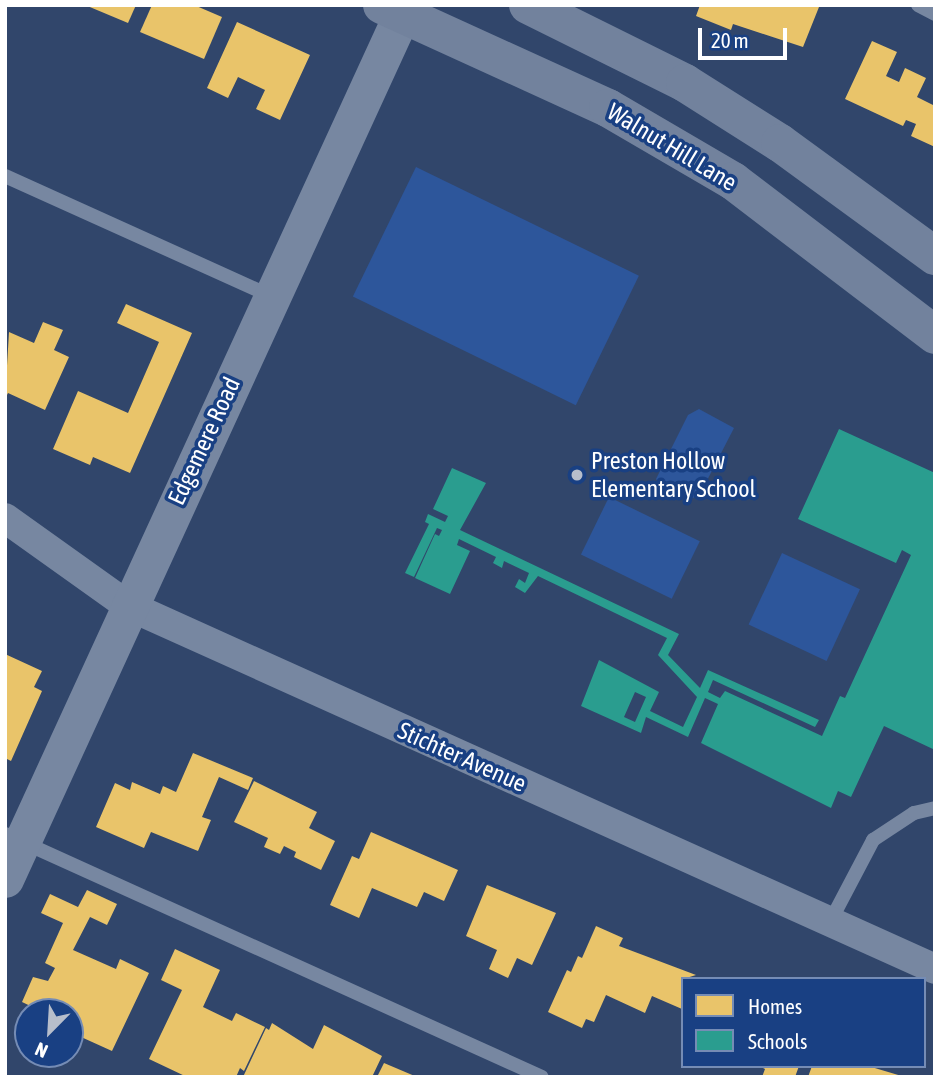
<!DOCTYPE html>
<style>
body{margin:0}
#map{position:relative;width:940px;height:1082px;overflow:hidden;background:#31466b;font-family:"Asap Condensed",sans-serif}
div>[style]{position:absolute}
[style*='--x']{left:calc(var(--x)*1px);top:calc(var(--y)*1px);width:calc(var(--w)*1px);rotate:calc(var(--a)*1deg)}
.green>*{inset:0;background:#2d569b;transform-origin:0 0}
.homes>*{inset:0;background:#e9c46a}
.schools>*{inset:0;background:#2a9d8f}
.service>*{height:14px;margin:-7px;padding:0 7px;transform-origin:7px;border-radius:7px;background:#7787a1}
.minor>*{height:30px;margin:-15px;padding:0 15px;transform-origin:15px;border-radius:15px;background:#7787a1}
.tertiary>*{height:37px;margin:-18.5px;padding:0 18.5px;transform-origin:18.5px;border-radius:18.5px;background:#7787a1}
.secondary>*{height:38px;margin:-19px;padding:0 19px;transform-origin:19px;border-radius:19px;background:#72829d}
.dots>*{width:19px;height:19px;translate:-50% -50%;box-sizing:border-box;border:4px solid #194083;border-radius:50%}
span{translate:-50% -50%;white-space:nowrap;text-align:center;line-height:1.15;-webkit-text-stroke:7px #194083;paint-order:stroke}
.street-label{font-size:24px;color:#fff}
.poi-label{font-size:24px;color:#fff}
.left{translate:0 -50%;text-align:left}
.frame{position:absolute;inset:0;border:7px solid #fff;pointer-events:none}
.legend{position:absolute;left:681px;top:977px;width:245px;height:91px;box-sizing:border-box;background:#194083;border:2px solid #758cb5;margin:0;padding:9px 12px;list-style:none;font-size:21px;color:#fff}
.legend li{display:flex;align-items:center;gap:14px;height:35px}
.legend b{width:35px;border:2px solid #758cb5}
.north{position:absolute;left:14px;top:998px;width:70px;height:70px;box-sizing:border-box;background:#194083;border:2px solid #758cb5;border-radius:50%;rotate:204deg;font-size:19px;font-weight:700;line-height:28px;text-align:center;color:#fff}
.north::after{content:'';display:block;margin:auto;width:24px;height:32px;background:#b7becb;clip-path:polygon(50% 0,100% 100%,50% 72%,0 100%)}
.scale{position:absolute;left:698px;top:28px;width:89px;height:32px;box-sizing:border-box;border:4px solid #fff;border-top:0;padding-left:9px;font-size:21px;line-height:24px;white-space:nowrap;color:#fff;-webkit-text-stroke:5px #194083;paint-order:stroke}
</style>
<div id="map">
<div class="green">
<i style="left:416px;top:167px;width:248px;height:144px;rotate:26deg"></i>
<i style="clip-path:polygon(699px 409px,734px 428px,700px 494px,693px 498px,661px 486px,656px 479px,688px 415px)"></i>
<i style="left:609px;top:497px;width:101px;height:64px;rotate:26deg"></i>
<i style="left:782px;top:553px;width:86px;height:79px;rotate:25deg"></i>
</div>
<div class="homes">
<i style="clip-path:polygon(85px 5px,136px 5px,128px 23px)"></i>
<i style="clip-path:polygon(152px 5px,194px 5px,222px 17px,204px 59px,140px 32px)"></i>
<i style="clip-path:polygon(700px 5px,816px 5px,819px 7px,803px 47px,733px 24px,731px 30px,696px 16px)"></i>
<i style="clip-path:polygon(237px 22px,310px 55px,280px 120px,256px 109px,265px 90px,238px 77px,228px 98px,207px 88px)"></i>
<i style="clip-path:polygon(872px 41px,897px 52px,886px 76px,899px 82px,905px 68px,926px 78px,917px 97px,935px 106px,935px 147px,911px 136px,916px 124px,906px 120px,903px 126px,845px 99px)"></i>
<i style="clip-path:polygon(126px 304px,192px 333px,130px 473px,93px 457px,90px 465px,53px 449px,78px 391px,128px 413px,159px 342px,117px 323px)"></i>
<i style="clip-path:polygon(43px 322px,63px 330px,54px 350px,69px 357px,45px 410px,8px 393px,5px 399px,9px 332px,34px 343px)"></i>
<i style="clip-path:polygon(5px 654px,42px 671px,34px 687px,42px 691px,11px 761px,5px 758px)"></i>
<i style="clip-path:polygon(193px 753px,253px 778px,248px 790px,219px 777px,202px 817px,211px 820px,198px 851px,151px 832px,144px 848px,96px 827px,115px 783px,130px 790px,132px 782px,160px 794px,163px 786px,176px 792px)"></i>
<i style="clip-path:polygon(254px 781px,317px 812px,309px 828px,335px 841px,321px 870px,294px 857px,296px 852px,284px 846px,280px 854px,264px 847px,268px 838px,234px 822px)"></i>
<i style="clip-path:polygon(371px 832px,458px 870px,444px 901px,424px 892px,417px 907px,372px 888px,359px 918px,330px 905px,352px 856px,359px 859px)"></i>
<i style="clip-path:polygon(487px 885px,556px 913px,532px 965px,517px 958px,508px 978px,489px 969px,497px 950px,466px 936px)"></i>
<i style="clip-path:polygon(87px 890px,117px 904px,107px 925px,90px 917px,73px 950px,116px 969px,120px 959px,149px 973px,112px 1051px,70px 1032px,70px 1012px,43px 1012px,22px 1002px,33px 977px,48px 981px,55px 968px,45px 963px,63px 923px,41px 913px,50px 894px,78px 907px)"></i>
<i style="clip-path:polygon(596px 926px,623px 938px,619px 946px,696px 975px,683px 979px,682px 1009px,652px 996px,645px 1013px,606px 995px,594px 1022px,586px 1019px,582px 1028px,548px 1012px,567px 970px,571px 972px,578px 956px,582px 958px)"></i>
<i style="clip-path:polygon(175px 949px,220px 970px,203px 1007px,232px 1021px,236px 1013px,265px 1027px,244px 1071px,240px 1068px,236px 1077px,187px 1077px,149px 1059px,182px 990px,161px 980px)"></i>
<i style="clip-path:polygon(272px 1023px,313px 1049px,324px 1025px,382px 1056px,372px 1077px,243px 1077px,266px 1028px,269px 1030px)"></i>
<i style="clip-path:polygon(384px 1063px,417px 1077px,377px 1077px)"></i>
<i style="clip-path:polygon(759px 1066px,799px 1066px,795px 1077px,762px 1077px,765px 1069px)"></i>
<i style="clip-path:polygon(812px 1066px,868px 1066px,905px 1077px,808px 1077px)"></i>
</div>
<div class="schools">
<i style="clip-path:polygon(evenodd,839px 429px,935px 473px,935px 750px,884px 726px,851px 797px,838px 791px,831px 808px,701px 743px,718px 704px,705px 698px,688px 737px,646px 717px,641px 733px,581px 706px,599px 660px,659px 692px,650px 711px,683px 727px,697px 697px,658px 655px,667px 638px,538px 576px,525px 593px,515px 587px,519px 579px,525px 583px,529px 573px,504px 561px,502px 568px,493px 563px,496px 557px,459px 539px,457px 545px,470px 551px,450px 594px,415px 578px,435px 534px,439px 536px,442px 530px,437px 528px,414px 577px,405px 573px,429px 524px,425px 522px,428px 514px,445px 522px,448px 516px,433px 509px,452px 468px,486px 483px,460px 530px,679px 634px,668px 655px,700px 688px,708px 670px,819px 720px,815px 727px,713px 680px,708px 692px,720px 698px,725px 691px,822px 736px,840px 696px,845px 698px,911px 555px,902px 550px,896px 563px,798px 519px,839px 429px,635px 692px,646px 697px,635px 722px,624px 717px,635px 692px)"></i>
</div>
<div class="service">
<i style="--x:918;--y:5;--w:19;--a:28"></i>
<i style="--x:5;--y:176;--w:292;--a:24.3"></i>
<i style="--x:5;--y:834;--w:589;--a:24.35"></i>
<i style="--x:830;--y:922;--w:93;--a:-62.3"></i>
<i style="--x:873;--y:840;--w:49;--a:-33.4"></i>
<i style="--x:914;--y:813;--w:22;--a:-13"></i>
</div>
<div class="minor">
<i style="--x:5;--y:518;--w:150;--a:35.5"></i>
<i style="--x:127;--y:605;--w:886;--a:24.25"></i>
</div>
<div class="tertiary">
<i style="--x:5;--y:879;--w:962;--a:-65.35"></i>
</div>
<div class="secondary">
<i style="--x:382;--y:5;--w:248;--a:24.5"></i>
<i style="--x:608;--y:108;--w:145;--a:30.3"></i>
<i style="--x:733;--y:181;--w:254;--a:37.3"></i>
<i style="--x:528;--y:5;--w:175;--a:26.4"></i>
<i style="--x:685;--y:83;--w:112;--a:32.3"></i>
<i style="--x:780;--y:143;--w:192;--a:36.1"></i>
</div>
<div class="dots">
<i style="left:577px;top:475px;background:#b7becb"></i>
</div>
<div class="street-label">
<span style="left:672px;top:147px;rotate:31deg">Walnut Hill Lane</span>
<span style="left:204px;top:441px;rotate:-65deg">Edgemere Road</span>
<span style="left:462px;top:757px;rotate:24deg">Stichter Avenue</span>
</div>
<div class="poi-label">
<span class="left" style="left:591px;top:475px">Preston Hollow<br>Elementary School</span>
</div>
<div class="frame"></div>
<ul class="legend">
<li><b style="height:19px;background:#e9c46a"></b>Homes</li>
<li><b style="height:19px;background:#2a9d8f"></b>Schools</li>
</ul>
<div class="north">N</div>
<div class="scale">20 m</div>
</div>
